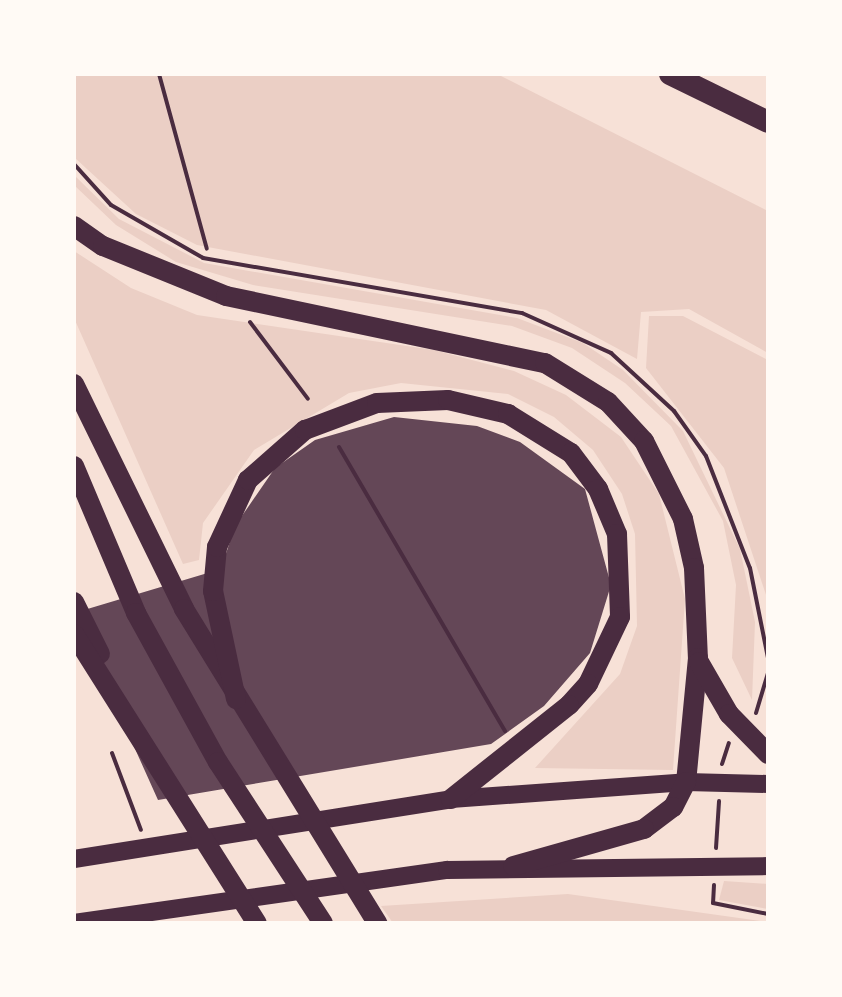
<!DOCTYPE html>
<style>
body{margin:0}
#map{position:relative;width:842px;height:997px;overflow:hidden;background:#f7e1d7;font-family:"Titillium Web",sans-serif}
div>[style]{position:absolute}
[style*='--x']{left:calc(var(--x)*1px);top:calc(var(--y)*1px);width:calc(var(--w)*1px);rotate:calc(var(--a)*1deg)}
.green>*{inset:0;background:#ebcfc5}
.building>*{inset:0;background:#644757}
.path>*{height:4px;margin:-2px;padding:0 2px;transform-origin:2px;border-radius:2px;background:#4a2c40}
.primary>*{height:18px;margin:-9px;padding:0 9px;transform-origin:9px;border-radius:9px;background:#4a2c40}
.trunk>*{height:20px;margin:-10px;padding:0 10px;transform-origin:10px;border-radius:10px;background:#4a2c40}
.motorway>*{height:22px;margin:-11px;padding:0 11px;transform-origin:11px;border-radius:11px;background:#4a2c40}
span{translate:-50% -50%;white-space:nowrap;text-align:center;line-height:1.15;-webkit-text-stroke:8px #fffaf5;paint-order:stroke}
.frame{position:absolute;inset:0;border:76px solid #fffaf5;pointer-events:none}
</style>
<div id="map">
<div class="green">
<i style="clip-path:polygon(74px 74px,497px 74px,768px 211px,768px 353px,689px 309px,641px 312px,637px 359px,546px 310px,197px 245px,136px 214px,75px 158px)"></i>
<i style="clip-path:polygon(74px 175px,119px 219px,204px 263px,517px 318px,583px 343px,623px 370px,683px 431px,740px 549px,755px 622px,752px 700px,732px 658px,736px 585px,723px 521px,671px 426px,625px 383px,572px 348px,512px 326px,253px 285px,176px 262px,116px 225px,74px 185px)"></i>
<i style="clip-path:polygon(74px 251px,131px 288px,197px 315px,434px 350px,514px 371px,566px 395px,621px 437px,659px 494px,685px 599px,673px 770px,535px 768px,620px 674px,637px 626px,635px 534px,622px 494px,593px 450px,554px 417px,508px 394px,401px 383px,349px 393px,254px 450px,203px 523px,199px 560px,183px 564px,74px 318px)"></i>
<i style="clip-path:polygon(649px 316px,683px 316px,768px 360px,768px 601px,724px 468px,646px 368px)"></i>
<i style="clip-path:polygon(724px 881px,768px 884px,768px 909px,719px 900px)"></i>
<i style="clip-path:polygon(568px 894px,768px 922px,768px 923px,393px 923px,381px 906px)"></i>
</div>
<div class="building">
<i style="clip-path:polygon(394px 417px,477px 426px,520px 442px,585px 489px,611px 585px,590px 653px,544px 706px,491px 744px,158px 800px,74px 613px,221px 569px,235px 526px,275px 468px,315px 440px)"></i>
</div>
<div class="path">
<i style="--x:159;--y:74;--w:181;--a:74.7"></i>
<i style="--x:74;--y:164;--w:55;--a:47.9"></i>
<i style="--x:111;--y:205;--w:106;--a:29.9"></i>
<i style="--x:203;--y:258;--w:324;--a:9.8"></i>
<i style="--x:522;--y:313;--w:98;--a:24.2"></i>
<i style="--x:611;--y:353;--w:86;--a:42.6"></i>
<i style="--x:674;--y:411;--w:55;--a:54.6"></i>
<i style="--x:706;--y:456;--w:120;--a:68.6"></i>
<i style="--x:750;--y:568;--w:92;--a:78.7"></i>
<i style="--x:250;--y:322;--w:96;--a:53"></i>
<i style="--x:339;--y:447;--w:329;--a:59.7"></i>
<i style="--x:756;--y:713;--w:42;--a:-73.3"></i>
<i style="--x:112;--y:753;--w:82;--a:69.4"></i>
<i style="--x:722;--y:764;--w:22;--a:-72"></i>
<i style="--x:716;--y:848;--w:47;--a:-86.3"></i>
<i style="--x:714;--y:885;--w:18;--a:93"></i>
<i style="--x:713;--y:903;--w:56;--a:11.3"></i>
</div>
<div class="primary">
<i style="--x:74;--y:859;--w:382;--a:-9"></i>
<i style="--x:451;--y:799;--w:236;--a:-4.1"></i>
<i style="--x:686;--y:782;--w:82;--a:1.4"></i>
<i style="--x:74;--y:923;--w:377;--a:-8.1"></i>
<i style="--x:447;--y:870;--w:321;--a:-0.7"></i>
</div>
<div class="trunk">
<i style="--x:74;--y:226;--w:35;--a:35"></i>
<i style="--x:103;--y:246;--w:133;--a:22.1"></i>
<i style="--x:226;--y:296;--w:326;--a:11.9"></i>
<i style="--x:545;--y:363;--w:74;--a:31.8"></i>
<i style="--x:608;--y:402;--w:53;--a:47.3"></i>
<i style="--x:644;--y:441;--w:87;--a:63.4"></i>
<i style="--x:683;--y:519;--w:50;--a:77.3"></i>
<i style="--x:694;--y:568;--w:90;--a:87.5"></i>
<i style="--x:698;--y:658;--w:125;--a:95.5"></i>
<i style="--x:686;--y:782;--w:28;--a:117"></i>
<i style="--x:673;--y:807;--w:36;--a:143"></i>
<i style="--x:644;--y:829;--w:136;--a:164.2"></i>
<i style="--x:74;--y:384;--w:250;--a:63.9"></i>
<i style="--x:184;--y:609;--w:369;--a:58.4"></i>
<i style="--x:74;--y:466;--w:160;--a:67.1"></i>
<i style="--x:136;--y:613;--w:170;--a:61.2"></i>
<i style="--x:218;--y:762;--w:192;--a:56.9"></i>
<i style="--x:74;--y:602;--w:58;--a:63.4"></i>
<i style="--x:74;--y:634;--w:342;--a:57.7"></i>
<i style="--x:699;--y:662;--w:60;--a:60"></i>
<i style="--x:729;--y:714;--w:56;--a:45.7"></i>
<i style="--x:236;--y:699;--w:110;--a:-102"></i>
<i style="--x:213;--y:591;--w:44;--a:-84.8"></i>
<i style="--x:217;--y:547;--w:74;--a:-65.2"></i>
<i style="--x:248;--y:480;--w:76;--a:-41.3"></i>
<i style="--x:305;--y:430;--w:77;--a:-20.6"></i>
<i style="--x:377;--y:403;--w:71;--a:-2.4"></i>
<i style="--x:448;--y:400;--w:62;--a:13.1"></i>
<i style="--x:508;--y:414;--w:74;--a:31.8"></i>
<i style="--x:571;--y:453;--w:45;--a:53.1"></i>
<i style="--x:598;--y:489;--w:49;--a:67.1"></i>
<i style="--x:617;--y:534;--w:83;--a:87.9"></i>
<i style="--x:620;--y:617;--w:74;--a:115.5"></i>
<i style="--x:588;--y:684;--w:28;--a:132"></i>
<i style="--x:569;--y:705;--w:151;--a:141.5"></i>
</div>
<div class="motorway">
<i style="--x:670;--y:74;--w:109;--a:26.1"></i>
</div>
<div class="frame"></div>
</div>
